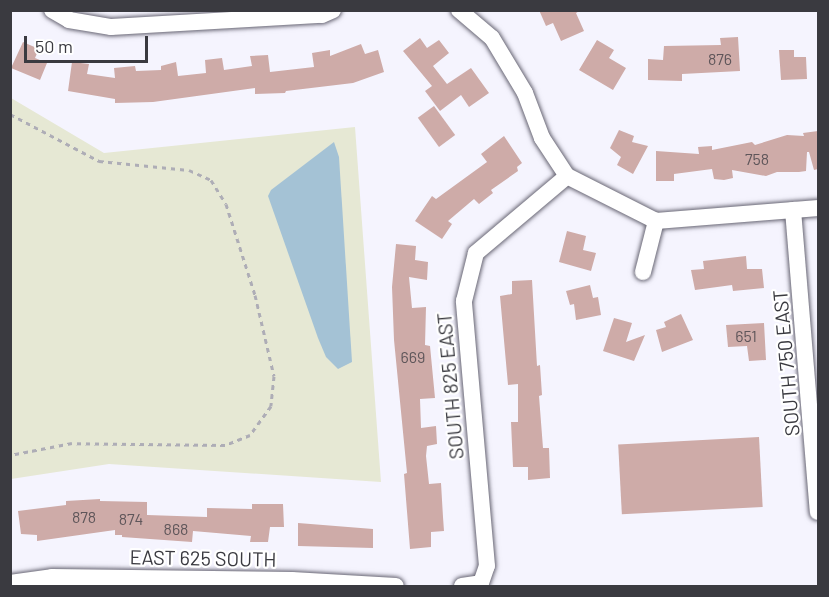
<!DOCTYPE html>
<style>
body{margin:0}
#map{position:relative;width:829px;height:597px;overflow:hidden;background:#f5f4fe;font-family:Barlow,sans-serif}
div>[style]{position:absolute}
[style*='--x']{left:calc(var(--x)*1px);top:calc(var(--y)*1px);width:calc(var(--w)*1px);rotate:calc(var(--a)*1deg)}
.green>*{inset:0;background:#e6e8d4}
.water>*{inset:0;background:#a4c2d5}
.building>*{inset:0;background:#ceaba8;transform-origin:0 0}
.path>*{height:3px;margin-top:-1.5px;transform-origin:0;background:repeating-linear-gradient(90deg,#aeadb6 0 4.5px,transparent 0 9px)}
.roads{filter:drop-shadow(0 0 2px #696775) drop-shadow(0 0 2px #696775)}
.minor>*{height:16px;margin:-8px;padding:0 8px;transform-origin:8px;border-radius:8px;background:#fff}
span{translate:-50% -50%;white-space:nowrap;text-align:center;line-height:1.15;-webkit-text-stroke:4.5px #fff;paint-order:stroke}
.number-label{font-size:16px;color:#5f565a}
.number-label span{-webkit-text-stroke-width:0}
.street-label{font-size:20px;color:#3a3a40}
.frame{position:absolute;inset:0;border:12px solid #3a3a40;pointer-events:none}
.scale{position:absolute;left:24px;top:36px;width:124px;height:27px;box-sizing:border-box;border:3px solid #3a3a40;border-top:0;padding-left:8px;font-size:18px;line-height:21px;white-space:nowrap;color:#3a3a40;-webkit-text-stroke:4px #fff;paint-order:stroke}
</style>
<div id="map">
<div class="green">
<i style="clip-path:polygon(11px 98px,104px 153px,355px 127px,381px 482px,109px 464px,11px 479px)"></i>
</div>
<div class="water">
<i style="clip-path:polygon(334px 142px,339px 157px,352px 362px,338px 369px,326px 357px,318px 338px,268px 196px,271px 190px)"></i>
</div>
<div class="building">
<i style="clip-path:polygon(539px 10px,581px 10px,576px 13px,584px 31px,561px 41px,553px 23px,546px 26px)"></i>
<i style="clip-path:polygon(738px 37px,740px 71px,682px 74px,682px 81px,648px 80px,648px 59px,663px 60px,664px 46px,721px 45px,720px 38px)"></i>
<i style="clip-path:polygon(420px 38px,427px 48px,439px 40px,449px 53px,433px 66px,447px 84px,471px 68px,489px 93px,469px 107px,461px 95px,440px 111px,425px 91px,432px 86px,403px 51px)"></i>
<i style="clip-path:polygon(597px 40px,614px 50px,609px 58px,626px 68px,613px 90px,579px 70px)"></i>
<i style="clip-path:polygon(23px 42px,39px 49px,35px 58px,47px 63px,40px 80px,11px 68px)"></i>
<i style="clip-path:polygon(361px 44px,365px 54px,378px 50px,384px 72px,353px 83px,286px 91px,285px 93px,255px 94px,255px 88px,153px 102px,115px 103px,115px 99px,68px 91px,72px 62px,89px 64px,87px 74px,115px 78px,114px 68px,135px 66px,136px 71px,161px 70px,161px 66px,176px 62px,178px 76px,206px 73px,205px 60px,222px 58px,224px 70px,252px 66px,250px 56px,268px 55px,270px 72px,314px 67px,312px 53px,330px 50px,330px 56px)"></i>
<i style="clip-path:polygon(779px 50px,794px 50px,794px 57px,806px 57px,807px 79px,781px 80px)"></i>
<i style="left:434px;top:106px;width:36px;height:20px;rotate:54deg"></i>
<i style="clip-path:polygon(619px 130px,634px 136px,632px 142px,648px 146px,633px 174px,617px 165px,621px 157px,610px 148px)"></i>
<i style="clip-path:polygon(818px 131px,818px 169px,814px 170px,809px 152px,807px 152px,806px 171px,799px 172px,777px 172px,766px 176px,732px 170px,733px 178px,724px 180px,714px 179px,712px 169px,674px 174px,674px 181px,656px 181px,656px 151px,699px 154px,698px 147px,712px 146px,712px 150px,752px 142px,755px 145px,787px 135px,804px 136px,803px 133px)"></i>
<i style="clip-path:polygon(504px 136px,522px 163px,517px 167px,518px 171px,491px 190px,493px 193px,479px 204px,474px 199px,448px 221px,452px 224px,442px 239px,415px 221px,432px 196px,436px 199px,487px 162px,481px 154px)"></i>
<i style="clip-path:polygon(567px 231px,586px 236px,583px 250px,596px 253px,591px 271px,559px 262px)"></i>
<i style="clip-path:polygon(396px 244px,416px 246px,415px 260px,428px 262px,427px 280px,409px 277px,412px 308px,426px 307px,425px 345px,430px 346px,435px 398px,420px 399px,421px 428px,436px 426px,437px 444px,427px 446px,426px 456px,429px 484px,441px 483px,443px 517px,444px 531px,431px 532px,431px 547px,410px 549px,404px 474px,407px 473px,394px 340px,392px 287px)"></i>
<i style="clip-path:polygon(746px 256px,747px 269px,762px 269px,764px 288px,733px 291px,732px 285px,695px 290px,691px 270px,704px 269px,703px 261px)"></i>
<i style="clip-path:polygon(532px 280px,537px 366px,540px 365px,542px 395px,539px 396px,543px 448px,549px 448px,550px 478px,528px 480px,528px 467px,513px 467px,511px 422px,518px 422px,518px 384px,508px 385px,500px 296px,512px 294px,512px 281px)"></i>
<i style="clip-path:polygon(590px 285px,593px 298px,598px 297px,601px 315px,576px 320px,574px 304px,570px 305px,566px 291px)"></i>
<i style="clip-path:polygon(681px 314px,693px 340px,662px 352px,656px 330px,666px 327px,664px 322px)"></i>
<i style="clip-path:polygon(614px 318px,632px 323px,626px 342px,645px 335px,634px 361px,603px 351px)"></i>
<i style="clip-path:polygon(764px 323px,766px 360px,749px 361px,747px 346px,728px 347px,726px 325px)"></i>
<i style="left:759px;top:437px;width:70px;height:141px;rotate:87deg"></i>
<i style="clip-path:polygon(100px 499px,100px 501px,147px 502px,147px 515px,207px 517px,207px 508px,252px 509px,252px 504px,283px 504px,284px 527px,270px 527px,268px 542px,250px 542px,251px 536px,193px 531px,192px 542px,122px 537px,122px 535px,115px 535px,115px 530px,37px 541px,37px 535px,21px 534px,18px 511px,66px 505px,66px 501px)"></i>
<i style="clip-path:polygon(298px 523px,373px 529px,373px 548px,298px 546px)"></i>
</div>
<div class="path">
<i style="--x:10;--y:114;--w:101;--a:27.8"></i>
<i style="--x:99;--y:161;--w:90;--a:5.7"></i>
<i style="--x:189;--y:170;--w:24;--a:24"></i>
<i style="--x:211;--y:180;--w:28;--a:58"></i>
<i style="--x:226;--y:204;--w:96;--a:72.3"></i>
<i style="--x:255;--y:295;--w:83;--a:76.8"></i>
<i style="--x:274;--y:376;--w:30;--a:96"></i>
<i style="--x:271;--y:406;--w:36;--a:126"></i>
<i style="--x:250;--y:435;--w:27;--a:158"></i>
<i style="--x:225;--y:445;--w:153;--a:-179.3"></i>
<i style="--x:72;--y:443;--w:63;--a:169"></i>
</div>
<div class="roads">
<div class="minor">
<i style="--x:52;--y:10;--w:20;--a:30"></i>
<i style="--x:69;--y:20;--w:43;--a:9.5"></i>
<i style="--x:111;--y:27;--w:211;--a:-3.3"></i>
<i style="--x:322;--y:15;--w:12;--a:-24"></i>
<i style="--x:459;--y:10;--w:43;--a:40.3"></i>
<i style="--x:492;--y:38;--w:64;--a:59"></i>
<i style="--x:525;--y:93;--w:48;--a:69.3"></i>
<i style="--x:542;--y:138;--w:45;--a:56.7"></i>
<i style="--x:567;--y:176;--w:100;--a:26.8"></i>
<i style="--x:656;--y:221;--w:163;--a:-4.6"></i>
<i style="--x:793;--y:210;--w:303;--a:85.3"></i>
<i style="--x:643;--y:272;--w:53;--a:-75.7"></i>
<i style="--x:10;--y:583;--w:42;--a:-8.1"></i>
<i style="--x:52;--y:577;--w:240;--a:0.7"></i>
<i style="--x:292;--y:580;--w:104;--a:3.3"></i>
<i style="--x:462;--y:586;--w:19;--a:-9"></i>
<i style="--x:481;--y:583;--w:18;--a:-71"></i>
<i style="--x:487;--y:566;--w:266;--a:-95"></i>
<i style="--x:464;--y:301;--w:49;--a:-76"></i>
<i style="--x:476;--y:253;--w:119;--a:-40.2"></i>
</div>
</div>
<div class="number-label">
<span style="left:720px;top:59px">876</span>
<span style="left:757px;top:159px">758</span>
<span style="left:746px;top:336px">651</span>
<span style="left:413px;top:357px">669</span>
<span style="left:84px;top:517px">878</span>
<span style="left:131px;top:519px">874</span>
<span style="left:176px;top:529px">868</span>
</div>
<div class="street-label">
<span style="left:786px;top:363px;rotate:-95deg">SOUTH 750 EAST</span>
<span style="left:450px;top:386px;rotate:-95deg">SOUTH 825 EAST</span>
<span style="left:203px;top:558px;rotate:1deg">EAST 625 SOUTH</span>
</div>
<div class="frame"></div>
<div class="scale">50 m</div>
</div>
